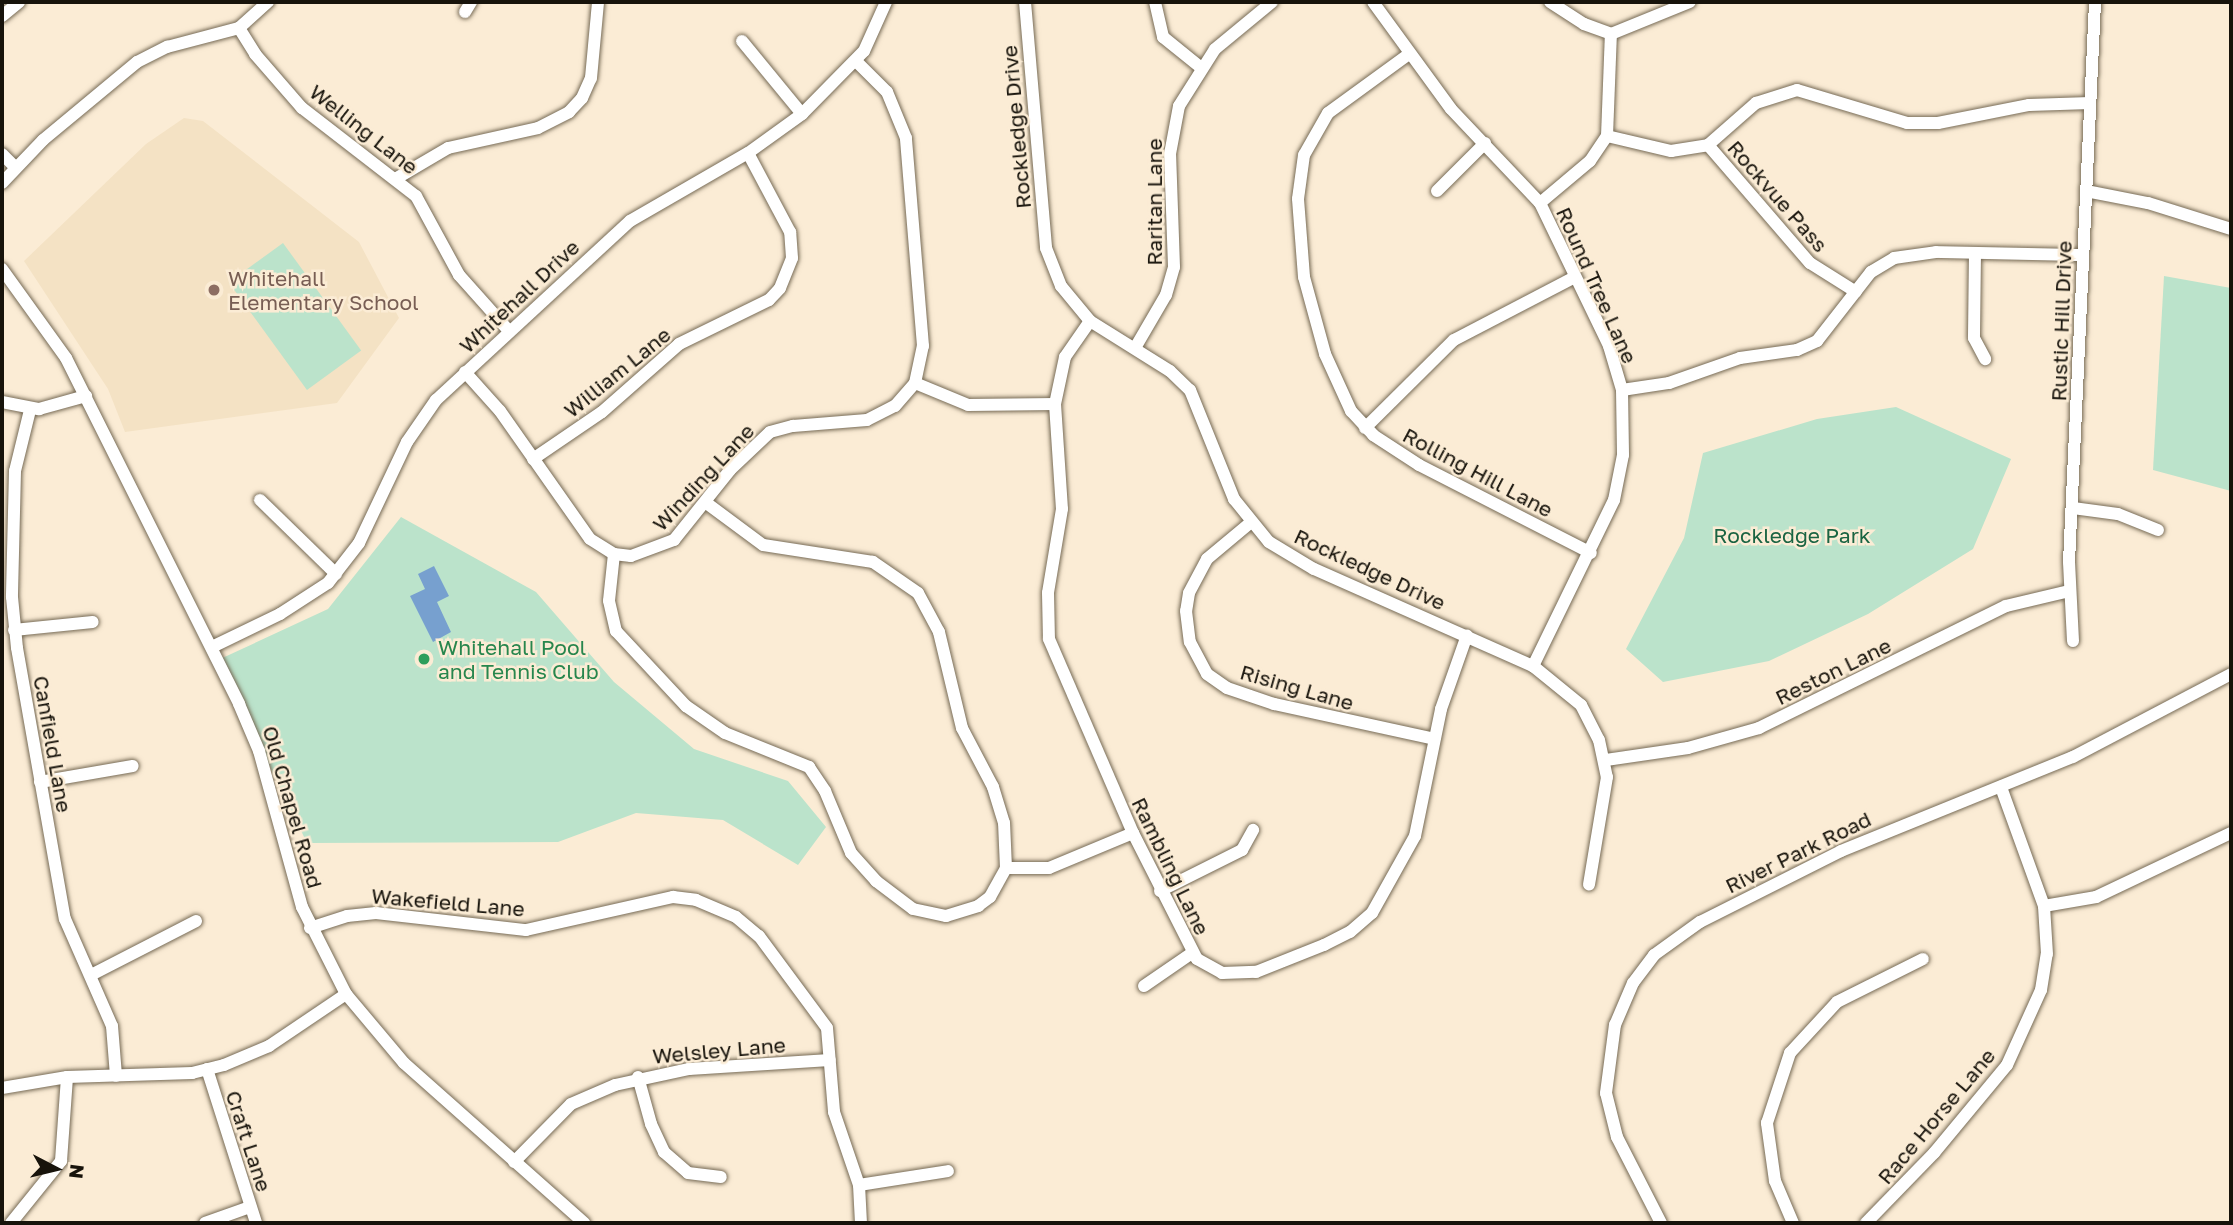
<!DOCTYPE html>
<style>
body{margin:0}
#map{position:relative;width:2233px;height:1225px;overflow:hidden;background:#fbecd5;font-family:"Golos Text",sans-serif}
div>[style]{position:absolute}
[style*='--x']{left:calc(var(--x)*1px);top:calc(var(--y)*1px);width:calc(var(--w)*1px);rotate:calc(var(--a)*1deg)}
.built>*{inset:0;background:#f4e2c4}
.green>*{inset:0;background:#bbe3cb;transform-origin:0 0}
.water>*{inset:0;background:#77a0cf}
.roads{filter:drop-shadow(0 0 2px #766a55) drop-shadow(0 0 2px #766a55)}
.minor>*{height:12px;margin:-6px;padding:0 6px;transform-origin:6px;border-radius:6px;background:#fff}
.dots>*{width:19px;height:19px;translate:-50% -50%;box-sizing:border-box;border:4px solid #fbecd5;border-radius:50%}
span{translate:-50% -50%;white-space:nowrap;text-align:center;line-height:1.15;-webkit-text-stroke:5px #fbecd5;paint-order:stroke}
.street-label{font-size:21px;color:#17130b}
.education-label{font-size:21px;color:#785e54}
.left{translate:0 -50%;text-align:left}
.park-label{font-size:21px;color:#1a6442}
.leisure-label{font-size:21px;color:#27864d}
.frame{position:absolute;inset:0;border:4px solid #17130b;pointer-events:none}
.north{position:absolute;left:21px;top:1134px;width:70px;height:70px;-webkit-text-stroke:5px #fbecd5;paint-order:stroke;rotate:97deg;font-size:19px;font-weight:700;line-height:28px;text-align:center;color:#17130b}
.north::after{content:'';display:block;margin:auto;width:24px;height:32px;background:#17130b;clip-path:polygon(50% 0,100% 100%,50% 72%,0 100%)}
</style>
<div id="map">
<div class="built">
<i style="clip-path:polygon(184px 118px,203px 121px,359px 242px,399px 318px,337px 403px,125px 432px,108px 389px,24px 261px,146px 144px)"></i>
</div>
<div class="green">
<i style="left:283px;top:243px;width:133px;height:67px;rotate:54deg"></i>
<i style="clip-path:polygon(2164px 276px,2231px 288px,2231px 491px,2153px 470px)"></i>
<i style="clip-path:polygon(1896px 407px,2011px 459px,1973px 549px,1868px 614px,1769px 661px,1663px 682px,1626px 649px,1684px 538px,1703px 453px,1817px 419px)"></i>
<i style="clip-path:polygon(401px 517px,536px 592px,614px 682px,694px 749px,788px 781px,826px 827px,798px 865px,723px 820px,636px 813px,558px 842px,307px 843px,218px 660px,328px 609px)"></i>
</div>
<div class="water">
<i style="clip-path:polygon(434px 566px,449px 596px,437px 602px,451px 632px,433px 642px,410px 596px,425px 589px,418px 574px)"></i>
</div>
<div class="roads">
<div class="minor">
<i style="--x:1025;--y:2;--w:247;--a:85.1"></i>
<i style="--x:1046;--y:248;--w:41;--a:68.5"></i>
<i style="--x:1061;--y:286;--w:45;--a:50.4"></i>
<i style="--x:1090;--y:321;--w:94;--a:32"></i>
<i style="--x:1170;--y:371;--w:28;--a:44"></i>
<i style="--x:1190;--y:390;--w:118;--a:68"></i>
<i style="--x:1234;--y:499;--w:55;--a:50.9"></i>
<i style="--x:1269;--y:542;--w:52;--a:31"></i>
<i style="--x:1314;--y:569;--w:240;--a:23.9"></i>
<i style="--x:1533;--y:666;--w:62;--a:39.1"></i>
<i style="--x:1581;--y:705;--w:39;--a:63"></i>
<i style="--x:1599;--y:740;--w:38;--a:78"></i>
<i style="--x:1607;--y:777;--w:109;--a:99.5"></i>
<i style="--x:1155;--y:2;--w:36;--a:77"></i>
<i style="--x:1163;--y:37;--w:48;--a:39"></i>
<i style="--x:1373;--y:2;--w:132;--a:53.9"></i>
<i style="--x:1451;--y:109;--w:129;--a:46.6"></i>
<i style="--x:1540;--y:203;--w:159;--a:64.2"></i>
<i style="--x:1609;--y:346;--w:46;--a:73.5"></i>
<i style="--x:1622;--y:390;--w:65;--a:89.1"></i>
<i style="--x:1623;--y:455;--w:46;--a:101.3"></i>
<i style="--x:1614;--y:500;--w:185;--a:116"></i>
<i style="--x:1550;--y:2;--w:40;--a:32.9"></i>
<i style="--x:1584;--y:24;--w:29;--a:20"></i>
<i style="--x:1611;--y:34;--w:85;--a:-22.1"></i>
<i style="--x:465;--y:12;--w:12;--a:-59"></i>
<i style="--x:2;--y:16;--w:22;--a:-39"></i>
<i style="--x:239;--y:28;--w:31;--a:58"></i>
<i style="--x:255;--y:54;--w:72;--a:49"></i>
<i style="--x:302;--y:108;--w:144;--a:37.7"></i>
<i style="--x:416;--y:196;--w:90;--a:61.4"></i>
<i style="--x:459;--y:275;--w:75;--a:48.2"></i>
<i style="--x:742;--y:41;--w:94;--a:50.6"></i>
<i style="--x:1409;--y:54;--w:100;--a:143.9"></i>
<i style="--x:1328;--y:113;--w:48;--a:119.7"></i>
<i style="--x:1304;--y:155;--w:44;--a:97.8"></i>
<i style="--x:1298;--y:199;--w:78;--a:85.6"></i>
<i style="--x:1304;--y:277;--w:80;--a:74.7"></i>
<i style="--x:1325;--y:354;--w:63;--a:65.5"></i>
<i style="--x:1351;--y:411;--w:33;--a:47"></i>
<i style="--x:1373;--y:435;--w:55;--a:33.1"></i>
<i style="--x:1419;--y:465;--w:193;--a:27.1"></i>
<i style="--x:1607;--y:136;--w:66;--a:13.2"></i>
<i style="--x:1671;--y:151;--w:37;--a:-9"></i>
<i style="--x:1708;--y:145;--w:64;--a:-41.2"></i>
<i style="--x:1756;--y:103;--w:43;--a:-17.6"></i>
<i style="--x:1797;--y:90;--w:115;--a:16.7"></i>
<i style="--x:1907;--y:123;--w:31;--a:0"></i>
<i style="--x:1938;--y:123;--w:93;--a:-11.2"></i>
<i style="--x:2029;--y:105;--w:61;--a:-1.9"></i>
<i style="--x:1708;--y:145;--w:156;--a:49.2"></i>
<i style="--x:1810;--y:263;--w:54;--a:32.2"></i>
<i style="--x:2;--y:154;--w:18;--a:45"></i>
<i style="--x:397;--y:178;--w:59;--a:-30.5"></i>
<i style="--x:448;--y:148;--w:92;--a:-12.5"></i>
<i style="--x:538;--y:128;--w:35;--a:-27"></i>
<i style="--x:569;--y:112;--w:19;--a:-47"></i>
<i style="--x:582;--y:98;--w:22;--a:-66"></i>
<i style="--x:591;--y:78;--w:76;--a:-84.7"></i>
<i style="--x:2;--y:183;--w:59;--a:-46.4"></i>
<i style="--x:43;--y:140;--w:122;--a:-39.7"></i>
<i style="--x:137;--y:62;--w:34;--a:-27"></i>
<i style="--x:167;--y:47;--w:74;--a:-14.8"></i>
<i style="--x:239;--y:28;--w:39;--a:-42"></i>
<i style="--x:1437;--y:191;--w:68;--a:-45"></i>
<i style="--x:2086;--y:191;--w:63;--a:11"></i>
<i style="--x:2148;--y:203;--w:87;--a:17.4"></i>
<i style="--x:1540;--y:203;--w:65;--a:-40"></i>
<i style="--x:1590;--y:161;--w:30;--a:-56"></i>
<i style="--x:1607;--y:136;--w:102;--a:-87.8"></i>
<i style="--x:1975;--y:253;--w:85;--a:90.7"></i>
<i style="--x:1974;--y:338;--w:24;--a:62"></i>
<i style="--x:2;--y:269;--w:110;--a:54.3"></i>
<i style="--x:66;--y:358;--w:387;--a:63.4"></i>
<i style="--x:239;--y:704;--w:51;--a:66.9"></i>
<i style="--x:259;--y:751;--w:162;--a:74.6"></i>
<i style="--x:302;--y:907;--w:97;--a:63.2"></i>
<i style="--x:346;--y:994;--w:90;--a:50"></i>
<i style="--x:404;--y:1063;--w:241;--a:41.6"></i>
<i style="--x:1090;--y:321;--w:44;--a:124.8"></i>
<i style="--x:1065;--y:357;--w:48;--a:102"></i>
<i style="--x:1055;--y:404;--w:105;--a:86.2"></i>
<i style="--x:1062;--y:509;--w:85;--a:99.5"></i>
<i style="--x:1048;--y:593;--w:46;--a:88.8"></i>
<i style="--x:1049;--y:639;--w:211;--a:66.6"></i>
<i style="--x:1133;--y:833;--w:141;--a:63.1"></i>
<i style="--x:1197;--y:959;--w:29;--a:29"></i>
<i style="--x:1222;--y:973;--w:34;--a:-2"></i>
<i style="--x:1256;--y:972;--w:73;--a:-21.7"></i>
<i style="--x:1324;--y:945;--w:29;--a:-27"></i>
<i style="--x:1350;--y:932;--w:29;--a:-41"></i>
<i style="--x:1372;--y:913;--w:88;--a:-60.8"></i>
<i style="--x:1415;--y:836;--w:130;--a:-78.4"></i>
<i style="--x:1441;--y:709;--w:78;--a:-70.6"></i>
<i style="--x:1135;--y:348;--w:61;--a:-59.7"></i>
<i style="--x:1166;--y:295;--w:29;--a:-74"></i>
<i style="--x:1174;--y:267;--w:113;--a:-92"></i>
<i style="--x:1170;--y:154;--w:49;--a:-79.4"></i>
<i style="--x:1179;--y:106;--w:67;--a:-57.7"></i>
<i style="--x:1215;--y:49;--w:74;--a:-39.5"></i>
<i style="--x:465;--y:372;--w:52;--a:48.1"></i>
<i style="--x:500;--y:411;--w:156;--a:54.9"></i>
<i style="--x:590;--y:539;--w:28;--a:32"></i>
<i style="--x:614;--y:554;--w:17;--a:7"></i>
<i style="--x:631;--y:556;--w:46;--a:-20.4"></i>
<i style="--x:674;--y:540;--w:90;--a:-51.3"></i>
<i style="--x:730;--y:470;--w:55;--a:-43.5"></i>
<i style="--x:770;--y:432;--w:24;--a:-15"></i>
<i style="--x:793;--y:426;--w:74;--a:-4.6"></i>
<i style="--x:867;--y:420;--w:31;--a:-27"></i>
<i style="--x:895;--y:406;--w:30;--a:-49"></i>
<i style="--x:915;--y:383;--w:38;--a:-78"></i>
<i style="--x:923;--y:346;--w:209;--a:-94.7"></i>
<i style="--x:906;--y:138;--w:50;--a:-112.4"></i>
<i style="--x:887;--y:92;--w:44;--a:-135"></i>
<i style="--x:915;--y:383;--w:57;--a:22.5"></i>
<i style="--x:968;--y:405;--w:87;--a:-0.7"></i>
<i style="--x:1622;--y:390;--w:48;--a:-8.5"></i>
<i style="--x:1669;--y:383;--w:75;--a:-19.4"></i>
<i style="--x:1740;--y:358;--w:58;--a:-8"></i>
<i style="--x:1797;--y:350;--w:22;--a:-24"></i>
<i style="--x:1817;--y:341;--w:88;--a:-52"></i>
<i style="--x:1871;--y:272;--w:27;--a:-31"></i>
<i style="--x:1894;--y:258;--w:42;--a:-8.1"></i>
<i style="--x:1936;--y:252;--w:147;--a:1.2"></i>
<i style="--x:2;--y:402;--w:38;--a:11"></i>
<i style="--x:39;--y:409;--w:49;--a:-15.5"></i>
<i style="--x:30;--y:410;--w:63;--a:103.8"></i>
<i style="--x:15;--y:471;--w:126;--a:91.4"></i>
<i style="--x:12;--y:597;--w:51;--a:84.4"></i>
<i style="--x:17;--y:648;--w:275;--a:80"></i>
<i style="--x:65;--y:919;--w:117;--a:66.3"></i>
<i style="--x:112;--y:1026;--w:50;--a:85.4"></i>
<i style="--x:1365;--y:428;--w:125;--a:-44.7"></i>
<i style="--x:1454;--y:340;--w:136;--a:-27.5"></i>
<i style="--x:533;--y:459;--w:83;--a:-34.3"></i>
<i style="--x:602;--y:412;--w:103;--a:-41.4"></i>
<i style="--x:679;--y:344;--w:100;--a:-26.1"></i>
<i style="--x:769;--y:300;--w:16;--a:-47"></i>
<i style="--x:780;--y:288;--w:32;--a:-68"></i>
<i style="--x:792;--y:258;--w:26;--a:-94"></i>
<i style="--x:790;--y:232;--w:89;--a:-118"></i>
<i style="--x:260;--y:500;--w:106;--a:44.2"></i>
<i style="--x:2073;--y:508;--w:45;--a:7.6"></i>
<i style="--x:2118;--y:514;--w:43;--a:21.8"></i>
<i style="--x:1250;--y:523;--w:56;--a:140.1"></i>
<i style="--x:1207;--y:559;--w:38;--a:118"></i>
<i style="--x:1189;--y:593;--w:18;--a:99"></i>
<i style="--x:1186;--y:611;--w:31;--a:83"></i>
<i style="--x:1190;--y:642;--w:36;--a:62"></i>
<i style="--x:1207;--y:674;--w:24;--a:35"></i>
<i style="--x:1227;--y:688;--w:50;--a:18.8"></i>
<i style="--x:1274;--y:704;--w:164;--a:12.3"></i>
<i style="--x:614;--y:554;--w:47;--a:96.1"></i>
<i style="--x:609;--y:601;--w:31;--a:77"></i>
<i style="--x:616;--y:631;--w:103;--a:47"></i>
<i style="--x:686;--y:706;--w:47;--a:34.7"></i>
<i style="--x:725;--y:733;--w:91;--a:22"></i>
<i style="--x:809;--y:767;--w:29;--a:56"></i>
<i style="--x:825;--y:791;--w:67;--a:67.2"></i>
<i style="--x:851;--y:853;--w:38;--a:48"></i>
<i style="--x:876;--y:881;--w:46;--a:37.1"></i>
<i style="--x:913;--y:909;--w:34;--a:12"></i>
<i style="--x:946;--y:916;--w:34;--a:-17"></i>
<i style="--x:978;--y:906;--w:15;--a:-37"></i>
<i style="--x:990;--y:897;--w:33;--a:-61"></i>
<i style="--x:1006;--y:868;--w:45;--a:-92.5"></i>
<i style="--x:1004;--y:823;--w:38;--a:-107"></i>
<i style="--x:993;--y:787;--w:67;--a:-117.7"></i>
<i style="--x:962;--y:728;--w:99;--a:-103.5"></i>
<i style="--x:939;--y:632;--w:44;--a:-118.3"></i>
<i style="--x:918;--y:593;--w:55;--a:-145.4"></i>
<i style="--x:873;--y:562;--w:111;--a:-171.2"></i>
<i style="--x:763;--y:545;--w:72;--a:-143.4"></i>
<i style="--x:14;--y:630;--w:79;--a:-5.8"></i>
<i style="--x:2073;--y:641;--w:79;--a:-92.9"></i>
<i style="--x:2069;--y:562;--w:561;--a:-87.34"></i>
<i style="--x:212;--y:647;--w:76;--a:-25.9"></i>
<i style="--x:280;--y:614;--w:57;--a:-32.9"></i>
<i style="--x:328;--y:583;--w:51;--a:-52.2"></i>
<i style="--x:359;--y:543;--w:112;--a:-64.6"></i>
<i style="--x:407;--y:442;--w:51;--a:-55.4"></i>
<i style="--x:436;--y:400;--w:264;--a:-42.7"></i>
<i style="--x:630;--y:221;--w:136;--a:-30"></i>
<i style="--x:748;--y:153;--w:67;--a:-35.8"></i>
<i style="--x:802;--y:114;--w:88;--a:-45.5"></i>
<i style="--x:864;--y:51;--w:54;--a:-65.8"></i>
<i style="--x:1606;--y:760;--w:83;--a:-8.3"></i>
<i style="--x:1688;--y:748;--w:74;--a:-15.7"></i>
<i style="--x:1759;--y:728;--w:275;--a:-26.3"></i>
<i style="--x:2006;--y:606;--w:65;--a:-13.4"></i>
<i style="--x:40;--y:782;--w:94;--a:-9.8"></i>
<i style="--x:1006;--y:868;--w:43;--a:0"></i>
<i style="--x:1049;--y:868;--w:91;--a:-22.6"></i>
<i style="--x:1160;--y:891;--w:92;--a:-26.6"></i>
<i style="--x:1242;--y:850;--w:23;--a:-61"></i>
<i style="--x:2044;--y:906;--w:53;--a:-9.8"></i>
<i style="--x:2096;--y:897;--w:149;--a:-25.4"></i>
<i style="--x:310;--y:928;--w:39;--a:-18"></i>
<i style="--x:347;--y:916;--w:29;--a:-6"></i>
<i style="--x:376;--y:913;--w:151;--a:6.5"></i>
<i style="--x:526;--y:930;--w:151;--a:-12.7"></i>
<i style="--x:673;--y:897;--w:23;--a:7"></i>
<i style="--x:696;--y:900;--w:43;--a:23"></i>
<i style="--x:736;--y:917;--w:30;--a:40"></i>
<i style="--x:759;--y:936;--w:114;--a:53.5"></i>
<i style="--x:827;--y:1028;--w:84;--a:85.2"></i>
<i style="--x:834;--y:1112;--w:77;--a:71.1"></i>
<i style="--x:859;--y:1185;--w:38;--a:87"></i>
<i style="--x:91;--y:975;--w:118;--a:-27.2"></i>
<i style="--x:1144;--y:986;--w:58;--a:-34.5"></i>
<i style="--x:207;--y:1069;--w:162;--a:72.3"></i>
<i style="--x:638;--y:1077;--w:49;--a:74.5"></i>
<i style="--x:651;--y:1124;--w:31;--a:65"></i>
<i style="--x:664;--y:1152;--w:32;--a:41"></i>
<i style="--x:688;--y:1173;--w:33;--a:7"></i>
<i style="--x:2;--y:1088;--w:66;--a:-9.6"></i>
<i style="--x:67;--y:1077;--w:125;--a:-1.8"></i>
<i style="--x:192;--y:1073;--w:33;--a:-14"></i>
<i style="--x:224;--y:1065;--w:49;--a:-22.9"></i>
<i style="--x:269;--y:1046;--w:93;--a:-34"></i>
<i style="--x:514;--y:1162;--w:81;--a:-45.5"></i>
<i style="--x:571;--y:1104;--w:48;--a:-23.4"></i>
<i style="--x:615;--y:1085;--w:76;--a:-12.2"></i>
<i style="--x:689;--y:1069;--w:141;--a:-3.7"></i>
<i style="--x:859;--y:1185;--w:90;--a:-8.9"></i>
<i style="--x:11;--y:1223;--w:80;--a:-51.1"></i>
<i style="--x:61;--y:1161;--w:84;--a:-85.9"></i>
<i style="--x:205;--y:1223;--w:48;--a:-19.6"></i>
<i style="--x:1661;--y:1223;--w:97;--a:-117.1"></i>
<i style="--x:1617;--y:1137;--w:45;--a:-104"></i>
<i style="--x:1606;--y:1093;--w:69;--a:-82.5"></i>
<i style="--x:1615;--y:1025;--w:46;--a:-66.8"></i>
<i style="--x:1633;--y:983;--w:35;--a:-53"></i>
<i style="--x:1654;--y:955;--w:57;--a:-35.7"></i>
<i style="--x:1700;--y:922;--w:158;--a:-26.7"></i>
<i style="--x:1841;--y:851;--w:250;--a:-22.1"></i>
<i style="--x:2073;--y:757;--w:178;--a:-27.7"></i>
<i style="--x:1793;--y:1223;--w:46;--a:-113.2"></i>
<i style="--x:1775;--y:1181;--w:59;--a:-97.9"></i>
<i style="--x:1767;--y:1123;--w:74;--a:-71.8"></i>
<i style="--x:1790;--y:1053;--w:69;--a:-47.3"></i>
<i style="--x:1837;--y:1002;--w:96;--a:-26.6"></i>
<i style="--x:1866;--y:1223;--w:98;--a:-45.8"></i>
<i style="--x:1934;--y:1153;--w:114;--a:-50.3"></i>
<i style="--x:2007;--y:1065;--w:82;--a:-65.6"></i>
<i style="--x:2041;--y:990;--w:36;--a:-81"></i>
<i style="--x:2047;--y:954;--w:48;--a:-93.6"></i>
<i style="--x:2044;--y:906;--w:127;--a:-109.9"></i>
</div>
</div>
<div class="dots">
<i style="left:214px;top:290px;background:#8d6e63"></i>
<i style="left:424px;top:659px;background:#2e9e5b"></i>
</div>
<div class="street-label">
<span style="left:1016px;top:127px;rotate:-95deg">Rockledge Drive</span>
<span style="left:364px;top:129px;rotate:38deg">Welling Lane</span>
<span style="left:1778px;top:196px;rotate:49deg">Rockvue Pass</span>
<span style="left:1154px;top:202px;rotate:-90deg">Raritan Lane</span>
<span style="left:1597px;top:285px;rotate:66deg">Round Tree Lane</span>
<span style="left:519px;top:296px;rotate:-43deg">Whitehall Drive</span>
<span style="left:2061px;top:321px;rotate:-88deg">Rustic Hill Drive</span>
<span style="left:617px;top:372px;rotate:-39deg">William Lane</span>
<span style="left:1478px;top:472px;rotate:28deg">Rolling Hill Lane</span>
<span style="left:703px;top:477px;rotate:-47deg">Winding Lane</span>
<span style="left:1370px;top:569px;rotate:25deg">Rockledge Drive</span>
<span style="left:1833px;top:671px;rotate:-26deg">Reston Lane</span>
<span style="left:1297px;top:687px;rotate:16deg">Rising Lane</span>
<span style="left:53px;top:744px;rotate:80deg">Canfield Lane</span>
<span style="left:293px;top:807px;rotate:74deg">Old Chapel Road</span>
<span style="left:1798px;top:852px;rotate:-26deg">River Park Road</span>
<span style="left:1171px;top:866px;rotate:64deg">Rambling Lane</span>
<span style="left:448px;top:902px;rotate:5deg">Wakefield Lane</span>
<span style="left:719px;top:1050px;rotate:-5deg">Welsley Lane</span>
<span style="left:1936px;top:1116px;rotate:-50deg">Race Horse Lane</span>
<span style="left:249px;top:1141px;rotate:72deg">Craft Lane</span>
</div>
<div class="education-label">
<span class="left" style="left:228px;top:290px">Whitehall<br>Elementary School</span>
</div>
<div class="park-label">
<span style="left:1792px;top:535px">Rockledge Park</span>
</div>
<div class="leisure-label">
<span class="left" style="left:438px;top:659px">Whitehall Pool<br>and Tennis Club</span>
</div>
<div class="frame"></div>
<div class="north">N</div>
</div>
